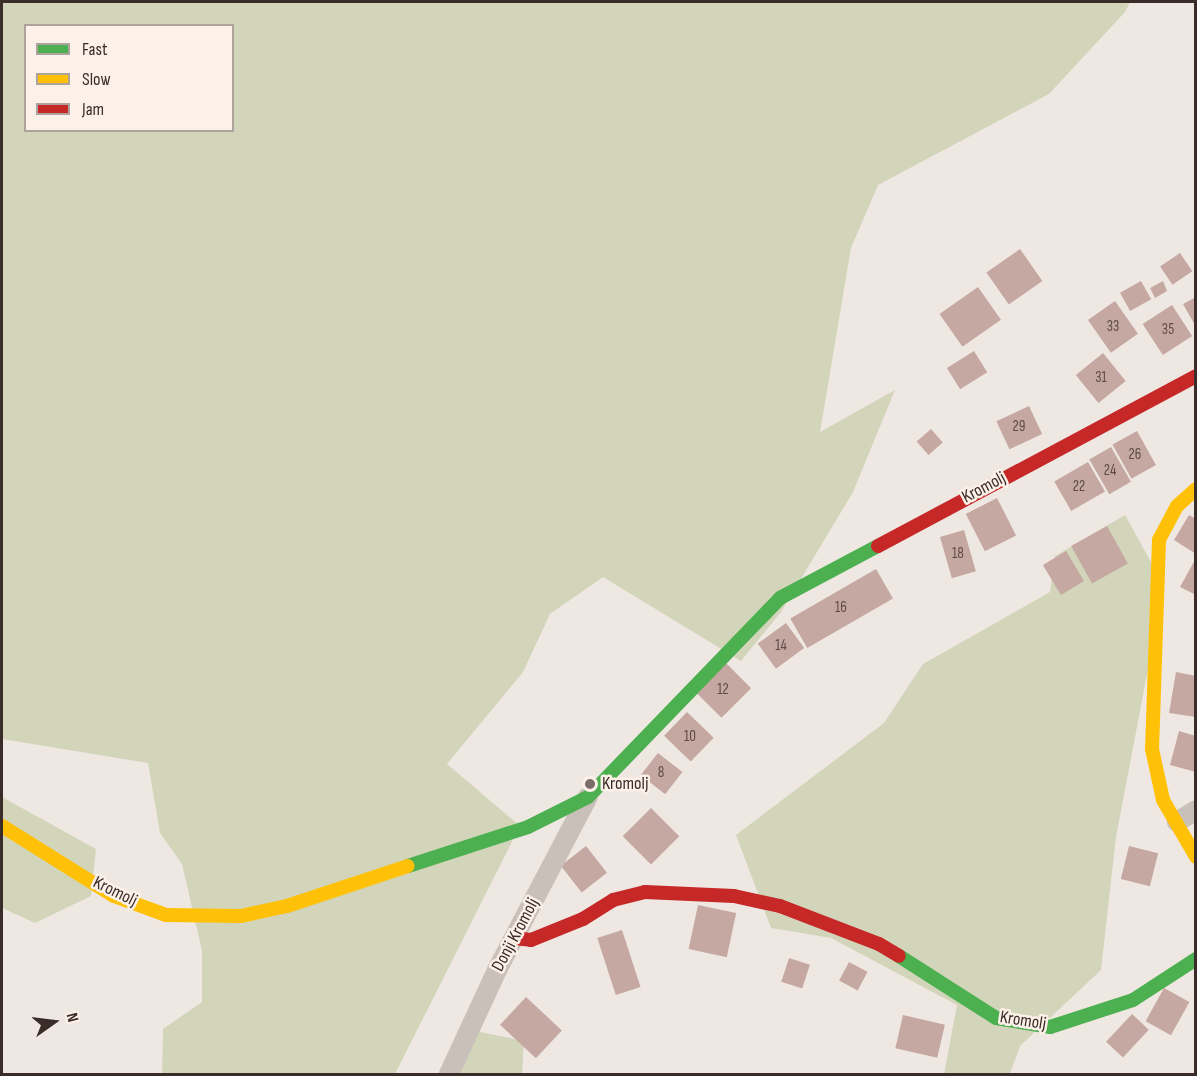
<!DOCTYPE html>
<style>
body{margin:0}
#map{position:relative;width:1197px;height:1076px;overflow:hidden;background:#efe8e2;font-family:"Sofia Sans Condensed",sans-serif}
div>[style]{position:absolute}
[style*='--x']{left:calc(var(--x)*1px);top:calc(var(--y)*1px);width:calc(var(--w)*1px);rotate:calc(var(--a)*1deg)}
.green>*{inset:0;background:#d2d5ba}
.building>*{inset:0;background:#c5a8a1;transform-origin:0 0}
.street>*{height:20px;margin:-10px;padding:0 10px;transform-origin:10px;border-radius:10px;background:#c9c0ba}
.fast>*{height:14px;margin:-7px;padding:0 7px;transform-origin:7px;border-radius:7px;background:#4caf50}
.slow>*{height:14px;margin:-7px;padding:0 7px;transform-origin:7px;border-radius:7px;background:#ffc107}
.jam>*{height:14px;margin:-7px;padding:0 7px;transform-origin:7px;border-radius:7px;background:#c62828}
.dots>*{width:16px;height:16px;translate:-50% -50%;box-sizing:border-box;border:3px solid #fcf1e9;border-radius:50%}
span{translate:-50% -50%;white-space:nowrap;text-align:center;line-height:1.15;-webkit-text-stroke:5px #fcf1e9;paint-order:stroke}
.number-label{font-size:15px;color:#5d4b46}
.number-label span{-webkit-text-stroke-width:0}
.street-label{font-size:18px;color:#3a2c28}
.poi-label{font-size:18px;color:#3a2c28}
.left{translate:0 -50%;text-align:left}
.frame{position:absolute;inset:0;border:3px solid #3a2c28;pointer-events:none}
.legend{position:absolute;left:24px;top:24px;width:210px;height:108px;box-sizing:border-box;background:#fcf1e9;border:2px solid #aea29c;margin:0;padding:8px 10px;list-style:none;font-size:18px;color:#3a2c28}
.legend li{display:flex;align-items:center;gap:12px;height:30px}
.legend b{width:30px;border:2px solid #aea29c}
.north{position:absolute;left:24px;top:992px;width:60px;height:60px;-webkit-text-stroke:4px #fcf1e9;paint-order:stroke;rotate:76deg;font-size:16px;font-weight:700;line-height:24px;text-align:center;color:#3a2c28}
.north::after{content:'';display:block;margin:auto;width:21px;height:27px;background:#3a2c28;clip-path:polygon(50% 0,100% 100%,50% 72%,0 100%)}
</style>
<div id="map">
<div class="green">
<i style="clip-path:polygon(evenodd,2px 2px,1130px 2px,1125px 12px,1049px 94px,878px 185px,851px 248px,820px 432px,895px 390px,853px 492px,781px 612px,741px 661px,603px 577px,550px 614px,523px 672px,447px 764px,520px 826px,395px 1074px,162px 1074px,163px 1029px,202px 1002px,202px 951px,182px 864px,160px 833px,148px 763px,2px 739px,2px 2px,26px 26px,232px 26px,232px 130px,26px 130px,26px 26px)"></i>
<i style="clip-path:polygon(1125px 515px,1157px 573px,1165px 580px,1116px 837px,1101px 970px,1020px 1046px,1010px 1074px,944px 1074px,957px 1005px,831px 938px,771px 928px,736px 835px,884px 723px,923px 664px,1050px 592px,1055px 556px)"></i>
<i style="clip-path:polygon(2px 797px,96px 849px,91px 896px,35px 923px,2px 908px)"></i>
<i style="clip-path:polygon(466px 1029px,524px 1041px,522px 1074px,446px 1074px)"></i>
</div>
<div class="building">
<i style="left:1020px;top:249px;width:39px;height:41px;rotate:55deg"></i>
<i style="left:1180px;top:253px;width:22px;height:24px;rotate:56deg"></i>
<i style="left:1141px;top:281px;width:21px;height:24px;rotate:61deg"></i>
<i style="clip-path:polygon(1163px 281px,1167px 291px,1155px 298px,1150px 288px)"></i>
<i style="left:978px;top:287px;width:40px;height:47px;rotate:55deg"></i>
<i style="clip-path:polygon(1196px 297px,1196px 327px,1183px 304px)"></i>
<i style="left:1115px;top:301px;width:40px;height:33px;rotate:55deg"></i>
<i style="left:1172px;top:305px;width:37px;height:35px;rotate:57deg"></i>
<i style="left:974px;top:351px;width:25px;height:32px;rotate:58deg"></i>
<i style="left:1103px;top:353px;width:36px;height:35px;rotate:51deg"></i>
<i style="left:1029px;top:406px;width:31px;height:36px;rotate:65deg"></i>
<i style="left:931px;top:429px;width:18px;height:19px;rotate:49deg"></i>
<i style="left:1137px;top:431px;width:39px;height:28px;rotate:61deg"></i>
<i style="left:1111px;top:447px;width:40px;height:25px;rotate:60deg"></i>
<i style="left:1088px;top:462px;width:34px;height:39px;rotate:60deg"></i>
<i style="left:997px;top:498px;width:42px;height:35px;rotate:63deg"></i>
<i style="clip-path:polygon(1189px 515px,1196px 519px,1196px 554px,1174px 540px)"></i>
<i style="left:1107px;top:526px;width:43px;height:41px;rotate:61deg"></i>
<i style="left:964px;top:530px;width:43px;height:25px;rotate:74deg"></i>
<i style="left:1066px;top:551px;width:35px;height:27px;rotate:59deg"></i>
<i style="clip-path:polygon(1196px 558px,1196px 595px,1180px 587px)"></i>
<i style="left:876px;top:569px;width:34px;height:99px;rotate:60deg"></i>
<i style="left:786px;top:623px;width:31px;height:35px;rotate:54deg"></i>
<i style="left:725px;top:662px;width:37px;height:42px;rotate:45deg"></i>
<i style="clip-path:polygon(1176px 672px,1196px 676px,1196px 717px,1169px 713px)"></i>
<i style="left:687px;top:712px;width:37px;height:33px;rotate:44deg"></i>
<i style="clip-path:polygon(1179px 731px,1196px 736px,1196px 772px,1170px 765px)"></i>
<i style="left:658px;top:753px;width:31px;height:28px;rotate:38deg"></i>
<i style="left:651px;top:808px;width:40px;height:40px;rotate:45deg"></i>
<i style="left:586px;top:846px;width:34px;height:32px;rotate:52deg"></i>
<i style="left:1129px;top:846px;width:30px;height:34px;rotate:14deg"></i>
<i style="left:698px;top:905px;width:39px;height:45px;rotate:12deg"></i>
<i style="left:622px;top:930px;width:60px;height:26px;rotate:72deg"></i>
<i style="left:789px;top:958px;width:22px;height:25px;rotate:18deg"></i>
<i style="left:849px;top:962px;width:21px;height:21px;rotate:28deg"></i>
<i style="left:1164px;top:988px;width:29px;height:38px;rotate:29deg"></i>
<i style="left:526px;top:997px;width:49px;height:38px;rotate:43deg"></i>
<i style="left:1132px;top:1014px;width:23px;height:38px;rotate:43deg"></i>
<i style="left:903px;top:1015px;width:43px;height:34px;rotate:13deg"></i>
</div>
<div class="street">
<i style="--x:1177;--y:822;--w:22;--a:-32"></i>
<i style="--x:449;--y:1074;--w:115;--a:-65.2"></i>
<i style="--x:497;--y:970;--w:195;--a:-62.3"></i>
</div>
<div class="fast">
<i style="--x:408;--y:866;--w:126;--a:-18"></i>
<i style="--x:528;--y:827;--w:67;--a:-26.6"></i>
<i style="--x:588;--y:797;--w:277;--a:-46"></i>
<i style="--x:780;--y:598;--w:111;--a:-28"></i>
<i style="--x:899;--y:956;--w:115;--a:32.6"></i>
<i style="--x:996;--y:1018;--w:55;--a:9.5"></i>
<i style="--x:1050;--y:1027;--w:87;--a:-18"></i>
<i style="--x:1133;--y:1000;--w:75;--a:-33.1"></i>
</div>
<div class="slow">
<i style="--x:1196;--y:489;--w:25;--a:138"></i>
<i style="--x:1177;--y:506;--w:38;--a:118"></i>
<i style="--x:1159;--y:540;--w:209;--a:91.9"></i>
<i style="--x:1152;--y:749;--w:52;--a:77.8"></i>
<i style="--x:1163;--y:800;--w:66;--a:59.9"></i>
<i style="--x:2;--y:826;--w:132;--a:32"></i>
<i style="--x:114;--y:896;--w:55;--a:20.1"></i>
<i style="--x:166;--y:915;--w:75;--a:0.8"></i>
<i style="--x:241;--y:916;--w:47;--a:-12.3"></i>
<i style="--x:287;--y:906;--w:127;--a:-18.3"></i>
</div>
<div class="jam">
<i style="--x:878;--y:546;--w:361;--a:-28.1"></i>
<i style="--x:513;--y:938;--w:18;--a:6"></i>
<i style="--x:531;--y:940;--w:56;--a:-22"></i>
<i style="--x:583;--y:919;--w:36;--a:-32"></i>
<i style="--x:613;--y:900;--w:33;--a:-14"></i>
<i style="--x:645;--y:892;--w:89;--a:2.6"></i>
<i style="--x:734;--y:896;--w:47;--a:12.3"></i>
<i style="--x:780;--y:906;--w:106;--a:21"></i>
<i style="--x:879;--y:944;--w:23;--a:31"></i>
</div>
<div class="dots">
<i style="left:590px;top:784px;background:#796e69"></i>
</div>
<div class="number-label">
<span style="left:1113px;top:327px">33</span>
<span style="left:1168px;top:330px">35</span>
<span style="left:1101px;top:378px">31</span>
<span style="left:1019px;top:427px">29</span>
<span style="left:1135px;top:455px">26</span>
<span style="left:1110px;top:471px">24</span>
<span style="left:1079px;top:487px">22</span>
<span style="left:958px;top:554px">18</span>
<span style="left:841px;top:608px">16</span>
<span style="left:781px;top:646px">14</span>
<span style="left:723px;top:690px">12</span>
<span style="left:690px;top:737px">10</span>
<span style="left:661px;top:773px">8</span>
</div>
<div class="street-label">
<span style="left:984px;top:488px;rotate:-28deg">Kromolj</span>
<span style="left:115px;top:892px;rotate:26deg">Kromolj</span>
<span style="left:516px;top:935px;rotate:-62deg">Donji Kromolj</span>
<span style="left:1023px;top:1021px;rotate:9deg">Kromolj</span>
</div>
<div class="poi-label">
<span class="left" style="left:602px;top:784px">Kromolj</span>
</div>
<div class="frame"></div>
<ul class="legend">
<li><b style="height:8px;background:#4caf50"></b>Fast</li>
<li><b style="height:8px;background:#ffc107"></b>Slow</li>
<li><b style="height:8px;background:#c62828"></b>Jam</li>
</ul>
<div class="north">N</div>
</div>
